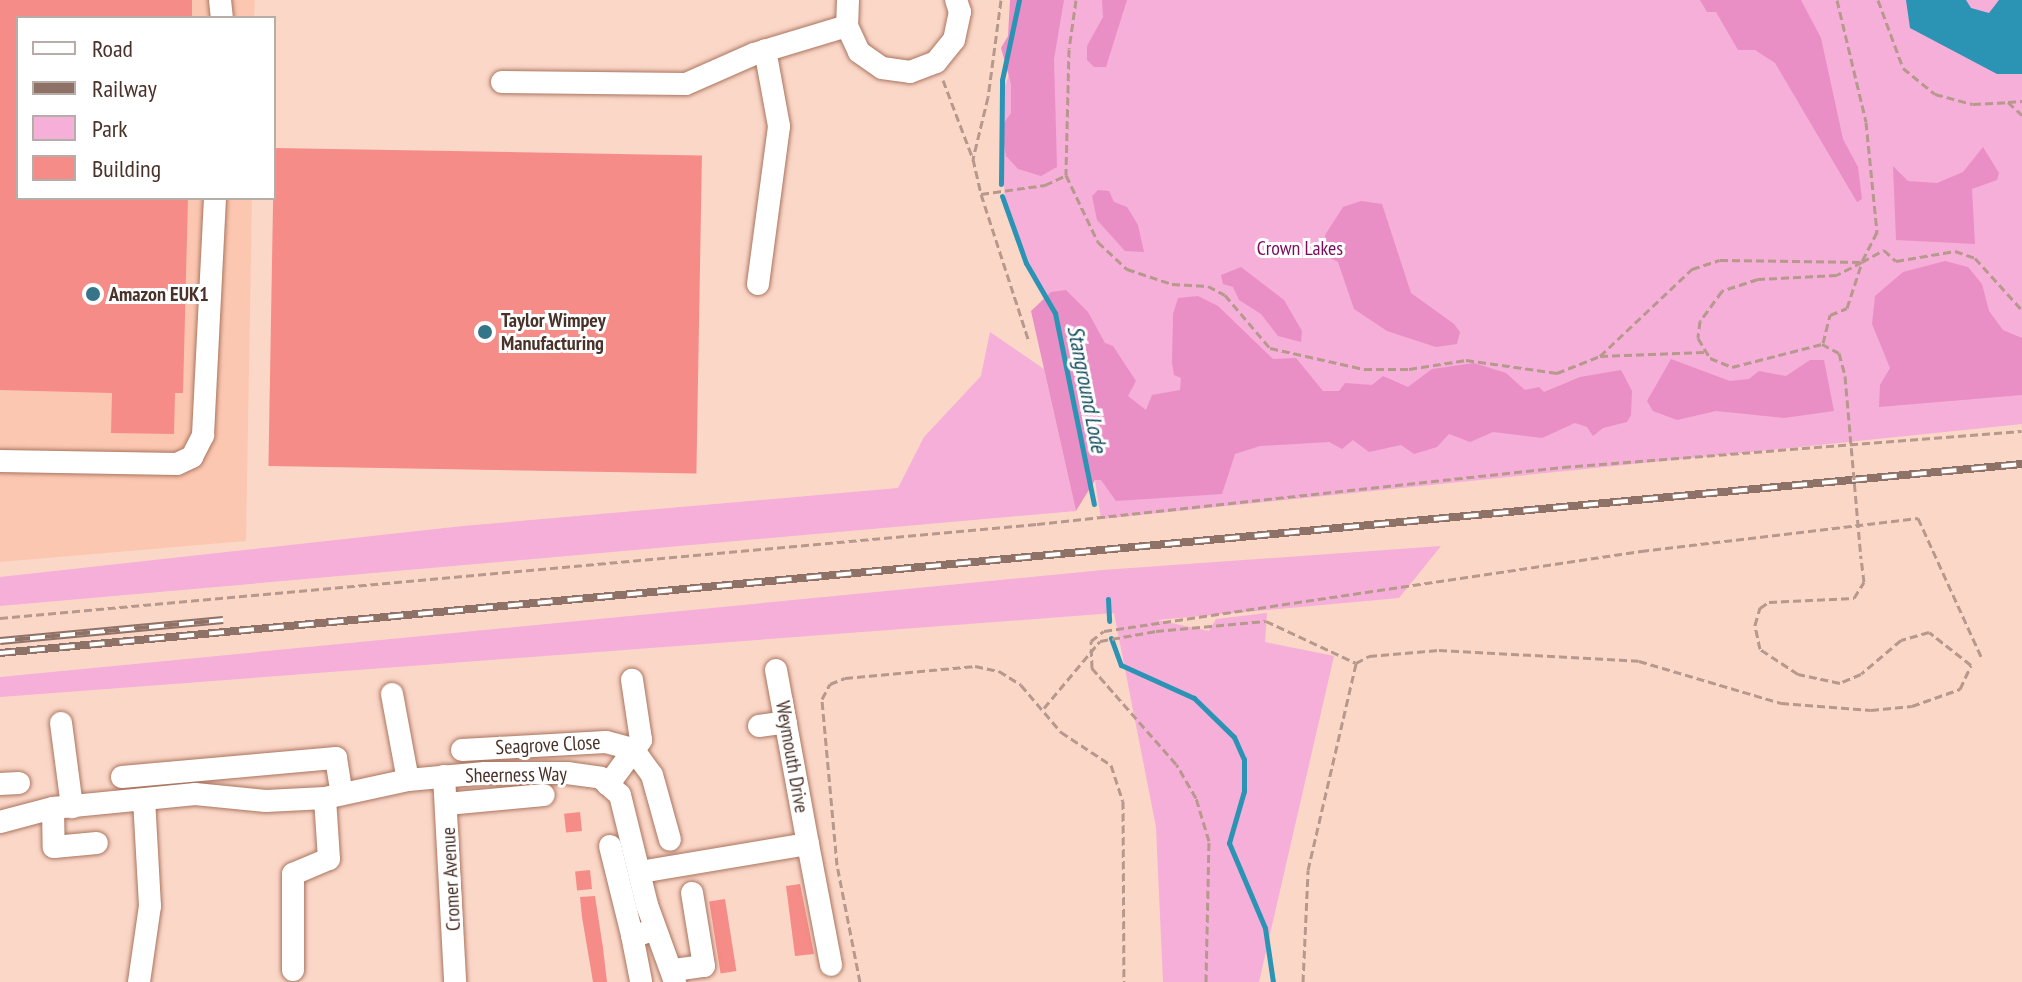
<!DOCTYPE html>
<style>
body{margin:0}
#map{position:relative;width:2022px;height:982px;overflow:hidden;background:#fbd7c8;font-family:"PT Sans Narrow",sans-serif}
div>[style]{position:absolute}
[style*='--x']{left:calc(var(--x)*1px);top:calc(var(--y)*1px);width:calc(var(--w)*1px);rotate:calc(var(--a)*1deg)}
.built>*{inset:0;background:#fcc7b1}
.green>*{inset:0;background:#f5afd8}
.forest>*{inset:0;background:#e98fc6}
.water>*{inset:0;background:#2b93b4}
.stream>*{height:5px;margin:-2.5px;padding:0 2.5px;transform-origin:2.5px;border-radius:2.5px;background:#2b93b4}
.building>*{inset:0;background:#f68c87;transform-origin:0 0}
.path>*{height:3px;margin-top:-1.5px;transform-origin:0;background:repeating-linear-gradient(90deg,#b7988c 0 8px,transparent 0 12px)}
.roads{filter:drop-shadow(0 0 2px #aa755f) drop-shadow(0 0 2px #aa755f)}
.minor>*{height:22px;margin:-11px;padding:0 11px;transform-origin:11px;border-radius:11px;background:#fff}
.rail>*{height:8px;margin-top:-4px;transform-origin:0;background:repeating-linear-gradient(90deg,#fff 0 15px,#8e7267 0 30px);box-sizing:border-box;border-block:2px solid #8e7267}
.path-bridge>*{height:3px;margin-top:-1.5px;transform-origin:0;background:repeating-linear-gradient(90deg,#b7988c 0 8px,transparent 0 12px)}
.dots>*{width:22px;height:22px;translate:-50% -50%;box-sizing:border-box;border:4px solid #fff;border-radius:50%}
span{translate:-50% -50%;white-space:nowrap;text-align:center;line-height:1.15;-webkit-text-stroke:6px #fff;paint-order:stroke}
.park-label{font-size:20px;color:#7a0c5b}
.poi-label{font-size:20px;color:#493229;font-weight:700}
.left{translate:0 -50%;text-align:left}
.street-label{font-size:20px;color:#493229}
.water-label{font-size:22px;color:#124b5c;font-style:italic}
.legend{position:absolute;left:16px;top:16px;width:260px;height:184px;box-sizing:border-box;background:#fff;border:2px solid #b6ada9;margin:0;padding:10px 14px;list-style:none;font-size:24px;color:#493229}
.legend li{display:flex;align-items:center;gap:16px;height:40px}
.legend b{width:40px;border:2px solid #b6ada9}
</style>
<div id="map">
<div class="built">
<i style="clip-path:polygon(0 0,255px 0,254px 18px,18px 18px,18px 198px,252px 198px,246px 541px,0 562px)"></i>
</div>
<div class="green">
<i style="clip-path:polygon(1026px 0,2022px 0,2022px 424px,1101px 519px,1084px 409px,1059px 310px,1037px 281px,1005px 204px,1000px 99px,1023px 38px)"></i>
<i style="clip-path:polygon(990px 332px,1044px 369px,1076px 511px,0 606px,0 577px,463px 526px,898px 488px,924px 437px,981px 376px)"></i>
<i style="clip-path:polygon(1441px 546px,1399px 598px,1157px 620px,1209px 631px,1216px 619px,1267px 613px,1265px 642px,1334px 656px,1259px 982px,1163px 982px,1156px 827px,1114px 613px,0 697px,0 677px,1103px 570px)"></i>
</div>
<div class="forest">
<i style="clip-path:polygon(1010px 0,1064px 0,1054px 59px,1057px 167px,1041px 176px,1018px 169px,1006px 156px,1001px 127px,1011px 113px,1011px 84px,1001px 48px,1008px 36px)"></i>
<i style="clip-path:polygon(1102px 0,1127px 0,1106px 67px,1094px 67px,1087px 60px,1087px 46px,1103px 17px)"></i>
<i style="clip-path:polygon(1700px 0,1801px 0,1821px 38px,1843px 139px,1858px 167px,1862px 199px,1857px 202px,1775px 63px,1755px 50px,1738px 50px,1716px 12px,1707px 12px)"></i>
<i style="clip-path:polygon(1983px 147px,1999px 173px,1997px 180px,1972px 189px,1975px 244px,1896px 240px,1893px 166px,1908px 181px,1937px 183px,1963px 172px)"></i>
<i style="clip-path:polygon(1098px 190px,1109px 191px,1114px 202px,1127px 207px,1138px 225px,1144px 252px,1125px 251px,1097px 220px,1092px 196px)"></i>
<i style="clip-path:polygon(1361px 201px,1382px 204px,1411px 293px,1454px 324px,1460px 332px,1457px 344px,1436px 347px,1387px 331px,1354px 309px,1338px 262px,1328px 257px,1325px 235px,1343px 207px)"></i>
<i style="clip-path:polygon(1945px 261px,1968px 267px,1982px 284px,1989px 311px,2003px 330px,2022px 338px,2022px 395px,1879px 407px,1880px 385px,1890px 368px,1872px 324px,1875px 296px,1903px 272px)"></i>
<i style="clip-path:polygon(1241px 267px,1284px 300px,1302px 331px,1301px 342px,1278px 336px,1261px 314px,1239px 300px,1233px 287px,1223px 284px,1221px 275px)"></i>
<i style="clip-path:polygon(1066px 290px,1088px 312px,1105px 343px,1113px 346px,1136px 381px,1128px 396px,1146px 410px,1152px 395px,1180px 390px,1181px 378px,1174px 375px,1172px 363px,1173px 314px,1178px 298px,1198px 296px,1218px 306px,1273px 359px,1296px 358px,1323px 391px,1339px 391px,1345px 383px,1372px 385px,1383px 376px,1408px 387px,1432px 369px,1474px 363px,1506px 373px,1525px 390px,1539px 387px,1544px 392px,1580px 377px,1621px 370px,1632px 391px,1631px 415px,1627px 422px,1603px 428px,1593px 436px,1587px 427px,1575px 423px,1542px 438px,1493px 432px,1470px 442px,1449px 434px,1437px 447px,1414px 454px,1401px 445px,1369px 452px,1353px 440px,1342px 449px,1329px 442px,1260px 446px,1235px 454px,1222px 494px,1116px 501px,1101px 480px,1095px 480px,1076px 511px,1031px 311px,1051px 292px)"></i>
<i style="clip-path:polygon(1671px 359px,1730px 381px,1749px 379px,1759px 371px,1786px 376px,1810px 360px,1824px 360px,1834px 411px,1784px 418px,1716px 411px,1677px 420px,1653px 411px,1647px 401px)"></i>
</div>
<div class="water">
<i style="clip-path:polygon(1906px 0,1966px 0,1971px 8px,1989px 13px,1999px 0,2022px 0,2022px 74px,1997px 74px,1910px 28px)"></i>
</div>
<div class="stream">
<i style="--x:1001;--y:184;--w:104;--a:-89.4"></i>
<i style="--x:1002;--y:80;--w:82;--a:-78"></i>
<i style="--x:1002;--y:196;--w:71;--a:70.3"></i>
<i style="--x:1026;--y:263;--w:58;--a:59.9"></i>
<i style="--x:1055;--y:313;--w:195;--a:78.5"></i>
<i style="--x:1108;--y:599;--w:22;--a:87"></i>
<i style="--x:1111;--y:638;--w:29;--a:70"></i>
<i style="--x:1121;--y:665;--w:80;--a:24.3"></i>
<i style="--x:1194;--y:698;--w:56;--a:44.3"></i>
<i style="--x:1234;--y:737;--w:24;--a:66"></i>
<i style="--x:1244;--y:759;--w:32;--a:90"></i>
<i style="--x:1244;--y:791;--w:54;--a:106.1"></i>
<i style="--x:1229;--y:843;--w:92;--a:67"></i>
<i style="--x:1265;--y:928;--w:55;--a:81.6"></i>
</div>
<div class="building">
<i style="clip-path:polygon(0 0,192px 0,192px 18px,18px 18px,18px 198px,188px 198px,183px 393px,175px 393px,174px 434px,111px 433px,112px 393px,0 390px)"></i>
<i style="left:274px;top:148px;width:428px;height:318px;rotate:1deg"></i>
<i style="left:580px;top:812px;width:19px;height:16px;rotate:84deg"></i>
<i style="left:590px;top:870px;width:19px;height:15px;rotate:84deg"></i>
<i style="clip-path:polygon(800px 884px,814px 954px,795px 956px,786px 886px)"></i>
<i style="clip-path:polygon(595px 896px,603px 948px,607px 982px,593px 982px,582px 917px,580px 897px)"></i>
<i style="left:725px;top:899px;width:73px;height:16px;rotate:81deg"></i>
</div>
<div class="path">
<i style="--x:1001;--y:0;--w:98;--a:97.6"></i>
<i style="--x:988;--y:97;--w:64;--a:103.6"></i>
<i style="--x:973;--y:159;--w:36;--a:77"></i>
<i style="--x:981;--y:194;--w:65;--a:-8"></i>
<i style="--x:1045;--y:185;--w:23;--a:-25"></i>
<i style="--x:1076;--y:0;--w:49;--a:98.1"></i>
<i style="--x:1069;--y:49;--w:126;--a:91.4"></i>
<i style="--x:1066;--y:175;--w:74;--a:64.5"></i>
<i style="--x:1098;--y:242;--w:40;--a:43"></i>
<i style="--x:1127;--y:269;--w:47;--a:18.4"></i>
<i style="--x:1172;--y:284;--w:36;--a:3"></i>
<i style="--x:1208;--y:286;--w:19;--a:28"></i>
<i style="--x:1225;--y:295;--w:70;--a:49.7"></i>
<i style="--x:1270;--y:348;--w:96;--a:12.6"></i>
<i style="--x:1364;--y:369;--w:45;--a:0"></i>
<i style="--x:1409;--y:369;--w:58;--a:-9"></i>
<i style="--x:1466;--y:360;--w:92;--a:8.1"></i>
<i style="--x:1557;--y:373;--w:46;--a:-21.6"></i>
<i style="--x:1600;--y:356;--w:104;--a:-2.2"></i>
<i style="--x:1837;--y:0;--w:125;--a:76.6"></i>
<i style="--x:1866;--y:122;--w:111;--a:84.3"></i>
<i style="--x:1877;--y:232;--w:34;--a:117"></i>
<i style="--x:1862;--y:262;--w:28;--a:153"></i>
<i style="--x:1837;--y:275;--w:79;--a:177.1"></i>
<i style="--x:1758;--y:279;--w:38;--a:162"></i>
<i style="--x:1722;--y:291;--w:37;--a:126"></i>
<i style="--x:1700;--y:321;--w:17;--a:97"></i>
<i style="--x:1698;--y:338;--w:23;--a:59"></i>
<i style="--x:1710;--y:358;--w:24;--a:22"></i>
<i style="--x:1732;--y:367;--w:93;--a:-14.3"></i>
<i style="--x:1822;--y:344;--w:19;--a:28"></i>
<i style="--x:1839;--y:353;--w:24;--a:75"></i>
<i style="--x:1878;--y:0;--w:72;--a:69.8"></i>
<i style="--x:1903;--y:68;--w:41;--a:39.1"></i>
<i style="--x:1935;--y:94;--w:39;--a:15"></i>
<i style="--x:1973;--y:104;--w:35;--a:-3"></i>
<i style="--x:2008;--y:102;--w:19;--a:43"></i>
<i style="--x:943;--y:80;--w:85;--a:69.2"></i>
<i style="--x:2008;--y:102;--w:14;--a:-4"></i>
<i style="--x:981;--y:194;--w:156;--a:72"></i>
<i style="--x:1823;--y:343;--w:29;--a:-76"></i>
<i style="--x:1830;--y:315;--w:18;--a:-22"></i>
<i style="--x:1847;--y:308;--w:48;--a:-71.9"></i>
<i style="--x:1600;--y:356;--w:127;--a:-43.4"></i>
<i style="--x:1692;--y:269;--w:29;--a:-18"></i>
<i style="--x:1720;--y:260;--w:142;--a:0.8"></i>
<i style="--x:1862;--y:262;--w:25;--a:-29"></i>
<i style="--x:1884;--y:250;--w:16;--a:43"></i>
<i style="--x:1896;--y:261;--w:60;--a:-9.6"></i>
<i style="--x:1955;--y:251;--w:21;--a:19"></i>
<i style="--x:1975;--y:258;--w:70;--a:47.9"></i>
<i style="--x:0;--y:618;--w:1041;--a:-5.18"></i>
<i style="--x:1037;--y:524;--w:529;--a:-6.18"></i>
<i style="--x:1563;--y:467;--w:460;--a:-4.5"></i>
<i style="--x:1044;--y:708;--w:87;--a:-50.1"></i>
<i style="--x:1100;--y:641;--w:57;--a:-10.1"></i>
<i style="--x:1156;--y:631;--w:110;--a:-5.2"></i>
<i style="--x:1266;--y:621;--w:99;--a:25"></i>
<i style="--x:860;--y:982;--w:119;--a:-101.1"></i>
<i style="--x:837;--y:865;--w:167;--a:-95.2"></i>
<i style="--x:822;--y:699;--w:17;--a:-62"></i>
<i style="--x:830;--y:684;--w:16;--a:-22"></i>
<i style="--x:845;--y:678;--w:131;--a:-5.3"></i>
<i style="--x:975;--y:666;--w:25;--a:12"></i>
<i style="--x:999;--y:671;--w:26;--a:32"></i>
<i style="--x:1021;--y:685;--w:62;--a:49.6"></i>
<i style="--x:1061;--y:732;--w:60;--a:33.4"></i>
<i style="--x:1111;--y:765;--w:38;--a:72"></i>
<i style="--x:1123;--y:801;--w:181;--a:89.7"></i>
<i style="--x:1206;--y:982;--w:141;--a:-88.8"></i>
<i style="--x:1209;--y:841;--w:45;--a:-106.8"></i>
<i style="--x:1196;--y:798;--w:39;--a:-120"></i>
<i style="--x:1176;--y:764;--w:128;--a:-131.2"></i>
<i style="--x:1092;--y:668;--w:27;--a:-92"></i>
<i style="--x:1091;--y:641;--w:16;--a:-38"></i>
<i style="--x:1104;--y:631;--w:543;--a:-8.47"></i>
<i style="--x:1641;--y:551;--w:279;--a:-6.8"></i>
<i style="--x:1918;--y:518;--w:152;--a:65.5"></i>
<i style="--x:1303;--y:982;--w:112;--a:-87.4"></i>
<i style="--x:1308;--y:870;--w:212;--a:-76.9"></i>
<i style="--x:1356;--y:663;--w:15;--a:-28"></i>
<i style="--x:1369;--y:656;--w:70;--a:-4.9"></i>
<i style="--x:1439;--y:650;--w:200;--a:3.1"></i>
<i style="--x:1639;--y:661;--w:148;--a:16.5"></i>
<i style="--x:1781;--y:703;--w:90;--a:4.4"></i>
<i style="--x:1871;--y:710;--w:41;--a:-5.6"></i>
<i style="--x:1912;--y:706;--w:51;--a:-19.5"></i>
<i style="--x:1960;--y:689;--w:26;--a:-65"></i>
<i style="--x:1971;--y:665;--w:53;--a:-141.8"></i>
<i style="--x:1929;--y:632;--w:29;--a:164"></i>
<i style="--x:1901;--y:640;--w:52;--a:139.6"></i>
<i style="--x:1861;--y:674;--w:23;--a:157"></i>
<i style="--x:1840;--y:683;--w:43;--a:-167.9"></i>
<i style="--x:1798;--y:674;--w:45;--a:-146.7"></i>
<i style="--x:1760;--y:649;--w:25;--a:-102"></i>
<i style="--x:1755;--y:625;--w:18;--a:-74"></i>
<i style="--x:1760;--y:608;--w:11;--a:-34"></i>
<i style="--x:1769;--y:602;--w:85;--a:-2.7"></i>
<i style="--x:1854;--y:598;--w:19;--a:-58"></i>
<i style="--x:1864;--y:582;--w:24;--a:-97"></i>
</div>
<div class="roads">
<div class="minor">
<i style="--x:220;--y:0;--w:18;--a:84"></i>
<i style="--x:848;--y:0;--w:26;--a:92"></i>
<i style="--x:847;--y:26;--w:29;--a:65"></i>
<i style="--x:859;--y:52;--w:28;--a:35"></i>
<i style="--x:882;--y:68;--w:28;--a:8"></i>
<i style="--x:910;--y:72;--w:28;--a:-21"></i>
<i style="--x:936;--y:62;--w:28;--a:-51"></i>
<i style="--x:954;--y:40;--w:29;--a:-78"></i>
<i style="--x:960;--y:12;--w:13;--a:-108"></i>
<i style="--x:502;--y:82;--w:184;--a:0.6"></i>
<i style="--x:686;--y:84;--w:74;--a:-23.8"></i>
<i style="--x:754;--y:54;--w:97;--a:-16.8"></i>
<i style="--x:758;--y:284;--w:159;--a:-82.4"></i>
<i style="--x:779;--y:126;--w:77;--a:-100.4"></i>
<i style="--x:0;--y:461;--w:177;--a:1"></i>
<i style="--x:177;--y:464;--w:17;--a:-25"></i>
<i style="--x:192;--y:457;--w:25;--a:-63"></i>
<i style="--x:203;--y:435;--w:237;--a:-87.1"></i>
<i style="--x:776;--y:670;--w:177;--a:79.6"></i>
<i style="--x:392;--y:694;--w:87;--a:79.5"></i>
<i style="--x:61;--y:723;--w:85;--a:82.5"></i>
<i style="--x:759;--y:726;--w:27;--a:-8"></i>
<i style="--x:462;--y:750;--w:144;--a:-3.2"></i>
<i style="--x:606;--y:742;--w:28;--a:15"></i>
<i style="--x:633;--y:749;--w:32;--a:54"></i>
<i style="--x:652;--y:775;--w:67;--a:74.5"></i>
<i style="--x:444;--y:776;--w:206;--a:86.9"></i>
<i style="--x:122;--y:777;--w:215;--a:-5.1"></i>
<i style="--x:336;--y:758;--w:36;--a:81"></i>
<i style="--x:0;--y:784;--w:19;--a:-3"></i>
<i style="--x:608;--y:785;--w:56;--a:-53.7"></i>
<i style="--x:641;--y:740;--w:61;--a:-98.5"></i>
<i style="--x:447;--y:804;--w:97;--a:-5.3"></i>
<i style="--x:53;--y:808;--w:39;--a:89"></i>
<i style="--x:54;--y:847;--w:43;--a:-5.3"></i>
<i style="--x:0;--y:822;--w:55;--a:-14.8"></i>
<i style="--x:53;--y:808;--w:143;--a:-5.6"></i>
<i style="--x:195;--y:794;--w:71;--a:5.6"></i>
<i style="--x:266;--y:801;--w:59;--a:-2.9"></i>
<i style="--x:325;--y:798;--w:85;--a:-12.2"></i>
<i style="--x:408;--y:780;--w:77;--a:-5.2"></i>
<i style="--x:485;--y:773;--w:82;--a:0"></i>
<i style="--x:567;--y:773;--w:34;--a:8"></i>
<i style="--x:601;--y:778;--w:25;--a:42"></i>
<i style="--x:620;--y:795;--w:113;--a:76.2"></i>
<i style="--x:647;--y:905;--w:82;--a:70"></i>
<i style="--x:610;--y:846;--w:92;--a:76.1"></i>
<i style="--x:640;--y:872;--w:170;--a:-9.5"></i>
<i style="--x:808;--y:844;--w:123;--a:79.2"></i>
<i style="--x:293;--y:970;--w:96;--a:-90"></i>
<i style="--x:293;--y:874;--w:39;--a:-23"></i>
<i style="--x:329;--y:859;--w:61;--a:-93.8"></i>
<i style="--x:674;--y:970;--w:30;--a:-8"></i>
<i style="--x:704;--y:966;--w:74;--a:-99.3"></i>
<i style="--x:641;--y:981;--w:47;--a:-101.1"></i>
<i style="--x:632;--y:935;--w:12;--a:-9"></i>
<i style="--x:139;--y:982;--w:77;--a:-81.8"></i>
<i style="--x:150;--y:906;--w:106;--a:-93.2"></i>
</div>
</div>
<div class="rail">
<i style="--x:0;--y:641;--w:224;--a:-5.4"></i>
<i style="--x:0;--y:653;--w:2031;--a:-5.34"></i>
</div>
<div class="path-bridge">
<i style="--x:1845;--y:376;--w:183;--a:85"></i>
</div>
<div class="dots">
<i style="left:93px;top:294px;background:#357489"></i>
<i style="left:485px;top:332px;background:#357489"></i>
</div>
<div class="park-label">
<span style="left:1300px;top:248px">Crown Lakes</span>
</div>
<div class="poi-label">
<span class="left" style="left:109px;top:294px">Amazon EUK1</span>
<span class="left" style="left:501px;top:332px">Taylor Wimpey<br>Manufacturing</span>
</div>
<div class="street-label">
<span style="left:548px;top:745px;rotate:-3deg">Seagrove Close</span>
<span style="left:792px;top:757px;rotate:80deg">Weymouth Drive</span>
<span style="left:516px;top:775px;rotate:-1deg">Sheerness Way</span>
<span style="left:451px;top:879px;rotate:-93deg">Cromer Avenue</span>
</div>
<div class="water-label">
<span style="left:1087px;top:389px;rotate:79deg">Stanground Lode</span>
</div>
<ul class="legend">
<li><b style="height:10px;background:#fff"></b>Road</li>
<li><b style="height:10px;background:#8e7267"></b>Railway</li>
<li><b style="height:22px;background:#f5afd8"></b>Park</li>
<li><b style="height:22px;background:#f68c87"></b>Building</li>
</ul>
</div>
